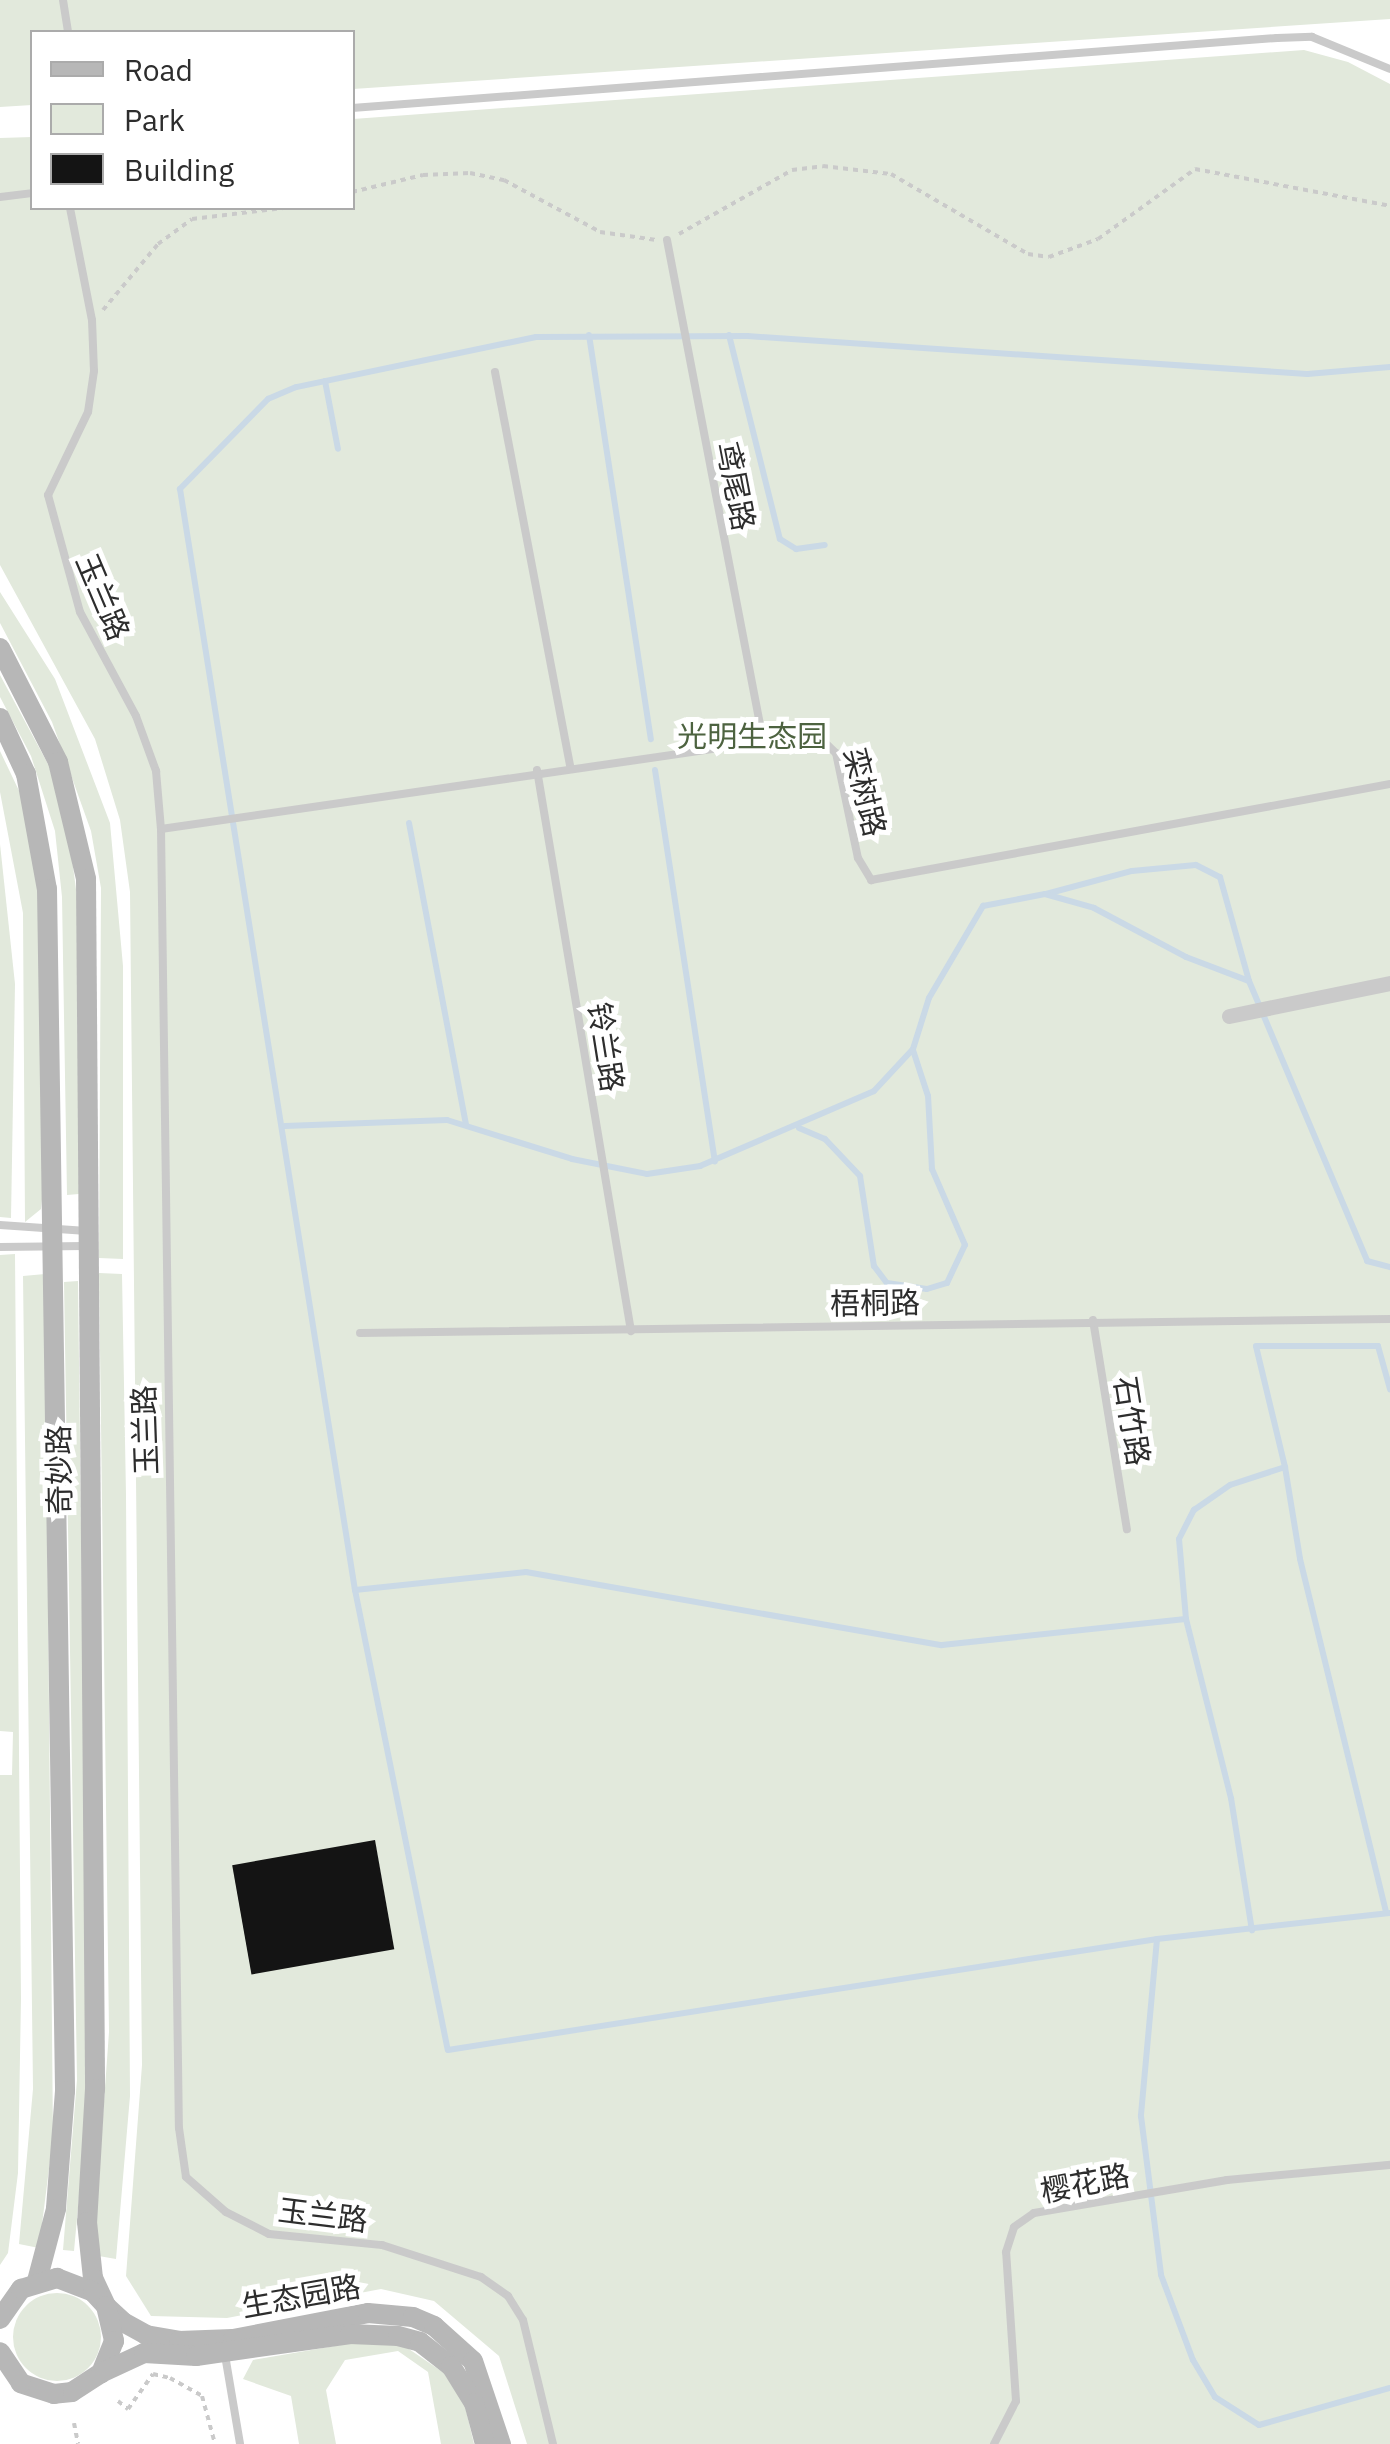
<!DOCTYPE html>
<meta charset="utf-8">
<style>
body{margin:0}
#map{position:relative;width:1390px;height:2444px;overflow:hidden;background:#fff;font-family:"IBM Plex Sans","Noto Sans SC",sans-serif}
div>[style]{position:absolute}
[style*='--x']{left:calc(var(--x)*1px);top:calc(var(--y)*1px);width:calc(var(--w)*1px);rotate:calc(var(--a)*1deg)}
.green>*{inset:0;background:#e2e9dc}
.round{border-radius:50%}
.stream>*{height:6px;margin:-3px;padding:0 3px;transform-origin:3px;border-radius:3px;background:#cad9e6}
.building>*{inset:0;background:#141414;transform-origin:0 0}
.path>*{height:4px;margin-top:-2px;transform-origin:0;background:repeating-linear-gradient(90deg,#cacaca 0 5px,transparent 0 10px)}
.lane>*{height:8px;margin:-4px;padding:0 4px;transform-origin:4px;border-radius:4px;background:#cacaca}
.street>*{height:15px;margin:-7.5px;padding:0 7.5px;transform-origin:7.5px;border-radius:7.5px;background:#cacaca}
.secondary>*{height:20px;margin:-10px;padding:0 10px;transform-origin:10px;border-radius:10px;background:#b7b7b7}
span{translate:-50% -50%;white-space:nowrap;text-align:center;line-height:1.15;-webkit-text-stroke:10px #fff;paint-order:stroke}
.street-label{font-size:30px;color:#2d2d2d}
.park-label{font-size:30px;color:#4d6340}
.legend{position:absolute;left:30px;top:30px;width:325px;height:180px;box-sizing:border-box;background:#fff;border:2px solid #ababab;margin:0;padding:12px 18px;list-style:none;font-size:30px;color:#2d2d2d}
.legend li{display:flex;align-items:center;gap:20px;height:50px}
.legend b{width:50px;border:2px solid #ababab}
</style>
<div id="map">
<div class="green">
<i style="clip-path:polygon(0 0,1390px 0,1390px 19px,353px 89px,352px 32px,32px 32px,32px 105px,0 107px)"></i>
<i style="clip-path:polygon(1304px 50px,1348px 62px,1390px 84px,1390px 2444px,527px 2444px,499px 2356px,434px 2301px,381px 2289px,227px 2318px,151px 2316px,126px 2276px,142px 2065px,130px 892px,120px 820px,95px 739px,0 565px,0 138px,32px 137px,32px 208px,352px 208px,353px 119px)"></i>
<i style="clip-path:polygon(0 592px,55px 679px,110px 823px,123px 966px,123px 1259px,99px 1258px,101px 888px,91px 831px,52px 722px,0 623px)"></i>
<i style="clip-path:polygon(0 675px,49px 766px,69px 836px,77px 897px,79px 1194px,67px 1195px,62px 897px,55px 831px,31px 756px,0 697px)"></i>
<i style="clip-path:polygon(0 751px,22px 797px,39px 874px,44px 1181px,41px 1209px,25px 1222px,23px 913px,0 792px)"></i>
<i style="clip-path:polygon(0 844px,15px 984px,11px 1218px,0 1217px)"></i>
<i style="clip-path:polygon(15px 1254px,21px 1998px,18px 2173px,8px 2253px,0 2265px,0 1775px,12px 1775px,13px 1732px,0 1731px,0 1255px)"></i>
<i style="clip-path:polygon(99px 1273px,122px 1274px,126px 1495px,130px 2096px,116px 2259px,93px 2255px,109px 2032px)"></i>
<i style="clip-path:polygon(45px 1274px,53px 2137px,39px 2248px,19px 2244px,33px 2089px,23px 1276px)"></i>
<i style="clip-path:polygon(78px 1281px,88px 2100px,74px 2251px,63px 2250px,77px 2080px,64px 1282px)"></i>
<i class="round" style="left:13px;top:2293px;width:88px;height:88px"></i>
<i style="clip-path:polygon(364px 2341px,406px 2347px,444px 2373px,465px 2406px,474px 2444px,441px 2444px,428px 2372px,398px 2351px,345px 2360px,326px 2390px,336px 2444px,299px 2444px,291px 2396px,243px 2379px,253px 2360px)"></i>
</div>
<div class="stream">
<i style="--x:589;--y:335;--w:409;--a:81.3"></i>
<i style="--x:729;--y:335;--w:210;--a:76"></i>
<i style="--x:780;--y:539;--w:19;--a:32"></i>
<i style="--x:796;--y:549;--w:29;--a:-8"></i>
<i style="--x:1390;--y:367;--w:83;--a:175.2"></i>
<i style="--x:1307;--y:374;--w:561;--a:-176.12"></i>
<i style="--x:747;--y:336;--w:211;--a:179.7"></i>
<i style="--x:536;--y:337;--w:245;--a:168.2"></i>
<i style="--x:296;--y:387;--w:30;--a:157"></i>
<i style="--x:268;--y:399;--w:126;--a:134.4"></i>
<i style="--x:180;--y:489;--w:1115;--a:80.97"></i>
<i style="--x:355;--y:1590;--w:172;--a:-6"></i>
<i style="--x:526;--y:1572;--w:422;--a:10"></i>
<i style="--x:942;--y:1645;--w:245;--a:-6.1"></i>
<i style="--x:1186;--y:1619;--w:80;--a:-95"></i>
<i style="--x:1179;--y:1539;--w:33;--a:-63"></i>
<i style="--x:1194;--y:1510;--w:44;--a:-34.8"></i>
<i style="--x:1230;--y:1485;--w:58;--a:-18.1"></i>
<i style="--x:1285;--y:1467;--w:124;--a:-103.5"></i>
<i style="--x:1256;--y:1346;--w:122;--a:0"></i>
<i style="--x:1378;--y:1346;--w:45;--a:74.4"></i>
<i style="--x:325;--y:381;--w:69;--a:79.2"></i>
<i style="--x:655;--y:770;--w:396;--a:81.3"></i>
<i style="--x:409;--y:823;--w:307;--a:79.3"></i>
<i style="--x:1046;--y:894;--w:89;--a:-15"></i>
<i style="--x:1132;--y:871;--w:64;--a:-5.4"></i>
<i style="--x:1196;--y:865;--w:27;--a:27"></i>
<i style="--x:1220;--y:877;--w:108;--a:74.4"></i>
<i style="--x:285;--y:1126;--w:162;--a:-2.1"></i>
<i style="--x:447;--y:1120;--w:131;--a:17.3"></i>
<i style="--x:572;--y:1159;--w:76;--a:11.3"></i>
<i style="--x:647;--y:1174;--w:54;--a:-8.6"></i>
<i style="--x:700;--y:1166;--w:189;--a:-23.3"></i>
<i style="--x:874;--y:1091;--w:57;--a:-47.1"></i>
<i style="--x:913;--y:1049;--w:53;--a:-72.6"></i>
<i style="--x:929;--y:998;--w:107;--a:-59.6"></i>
<i style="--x:983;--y:906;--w:63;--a:-11"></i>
<i style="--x:1045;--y:894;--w:51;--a:15.9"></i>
<i style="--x:1094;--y:908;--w:104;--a:28"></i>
<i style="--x:1186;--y:957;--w:67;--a:20.9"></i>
<i style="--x:1249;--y:981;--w:304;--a:67.1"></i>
<i style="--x:1367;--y:1261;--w:24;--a:15"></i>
<i style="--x:799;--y:1128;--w:28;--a:23"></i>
<i style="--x:825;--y:1139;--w:51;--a:46.6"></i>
<i style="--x:860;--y:1176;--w:91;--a:81.2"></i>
<i style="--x:874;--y:1266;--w:21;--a:53"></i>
<i style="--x:887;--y:1283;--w:40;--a:8.5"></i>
<i style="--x:927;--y:1289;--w:21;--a:-17"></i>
<i style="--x:947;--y:1283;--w:42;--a:-64.7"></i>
<i style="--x:965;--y:1245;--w:83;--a:-113.5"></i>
<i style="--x:932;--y:1169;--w:73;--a:-93.1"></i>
<i style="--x:928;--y:1096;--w:48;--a:-108.1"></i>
<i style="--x:1285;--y:1467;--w:93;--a:80.7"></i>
<i style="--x:1300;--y:1559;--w:364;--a:76.3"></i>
<i style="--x:355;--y:1590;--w:469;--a:78.6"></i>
<i style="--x:448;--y:2050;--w:718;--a:-8.9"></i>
<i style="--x:1157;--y:1939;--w:234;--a:-6.4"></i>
<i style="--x:1186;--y:1619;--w:185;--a:75.9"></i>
<i style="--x:1231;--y:1798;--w:134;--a:81"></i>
<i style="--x:1157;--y:1939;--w:178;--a:95.2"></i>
<i style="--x:1141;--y:2116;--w:160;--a:82.8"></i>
<i style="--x:1161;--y:2275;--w:91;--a:69.4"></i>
<i style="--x:1193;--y:2360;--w:43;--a:59.3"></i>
<i style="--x:1215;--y:2397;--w:52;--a:32.5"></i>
<i style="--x:1259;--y:2425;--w:136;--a:-15.8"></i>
</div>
<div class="building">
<i style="left:375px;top:1840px;width:111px;height:145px;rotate:80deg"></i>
</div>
<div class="path">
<i style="--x:352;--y:192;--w:73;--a:-13.5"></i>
<i style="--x:423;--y:175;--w:47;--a:-2.4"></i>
<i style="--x:470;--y:173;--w:35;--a:12"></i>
<i style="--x:504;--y:180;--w:109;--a:28.4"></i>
<i style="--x:600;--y:232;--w:57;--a:8.1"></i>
<i style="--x:679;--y:234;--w:130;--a:-29.5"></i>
<i style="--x:792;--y:170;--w:31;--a:-7"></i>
<i style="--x:823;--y:166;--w:68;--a:6.7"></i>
<i style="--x:891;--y:174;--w:159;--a:30.3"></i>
<i style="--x:1028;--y:254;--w:21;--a:8"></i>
<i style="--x:1049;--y:257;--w:52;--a:-20.2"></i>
<i style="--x:1098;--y:239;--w:120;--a:-35.8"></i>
<i style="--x:1195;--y:169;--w:198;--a:10.7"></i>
<i style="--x:103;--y:310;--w:86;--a:-50.2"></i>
<i style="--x:158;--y:244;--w:42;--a:-36.3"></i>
<i style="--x:192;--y:219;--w:92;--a:-6.9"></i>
<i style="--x:118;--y:2401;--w:13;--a:39"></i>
<i style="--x:128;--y:2409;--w:43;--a:-54.5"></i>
<i style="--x:153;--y:2374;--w:17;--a:13"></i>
<i style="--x:170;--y:2378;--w:37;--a:29"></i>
<i style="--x:202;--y:2396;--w:50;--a:74.8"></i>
<i style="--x:74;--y:2423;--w:21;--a:79"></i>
</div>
<div class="lane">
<i style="--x:63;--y:0;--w:32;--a:81"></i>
<i style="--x:352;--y:108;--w:928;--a:-4.33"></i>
<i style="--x:1277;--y:38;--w:35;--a:-2"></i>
<i style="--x:1312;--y:37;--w:84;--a:22.3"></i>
<i style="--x:0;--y:197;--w:32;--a:-7"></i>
<i style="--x:70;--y:208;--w:114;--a:78.9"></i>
<i style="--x:92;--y:320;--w:51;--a:87.8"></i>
<i style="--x:94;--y:371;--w:41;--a:98.3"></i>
<i style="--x:88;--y:412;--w:92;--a:115.7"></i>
<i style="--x:48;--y:495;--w:121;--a:74.7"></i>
<i style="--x:80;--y:612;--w:118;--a:61.7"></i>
<i style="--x:136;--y:716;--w:59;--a:70"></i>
<i style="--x:156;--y:771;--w:58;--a:85.1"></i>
<i style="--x:161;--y:829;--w:1299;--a:89.21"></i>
<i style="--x:179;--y:2128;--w:49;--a:81.9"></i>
<i style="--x:186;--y:2177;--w:53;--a:41.2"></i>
<i style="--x:226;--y:2212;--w:48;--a:27.1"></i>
<i style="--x:269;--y:2234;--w:114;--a:5.6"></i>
<i style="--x:382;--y:2245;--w:104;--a:17.9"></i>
<i style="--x:481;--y:2277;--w:33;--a:35"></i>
<i style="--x:508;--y:2296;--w:28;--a:58"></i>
<i style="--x:523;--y:2320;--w:128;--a:76.4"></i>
<i style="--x:667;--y:240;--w:509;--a:79.13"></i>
<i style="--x:495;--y:372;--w:401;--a:79.2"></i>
<i style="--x:537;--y:770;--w:569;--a:80.49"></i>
<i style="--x:161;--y:829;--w:662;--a:-8.25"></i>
<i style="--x:816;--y:734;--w:28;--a:44"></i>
<i style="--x:836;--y:753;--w:107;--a:78.2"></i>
<i style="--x:858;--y:858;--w:26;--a:59"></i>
<i style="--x:871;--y:880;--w:528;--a:-10.48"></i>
<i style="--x:0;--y:1225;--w:87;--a:3.9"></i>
<i style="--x:0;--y:1247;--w:85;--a:-0.7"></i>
<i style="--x:1093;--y:1320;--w:212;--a:80.8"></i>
<i style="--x:360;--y:1333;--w:1030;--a:-0.78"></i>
<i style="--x:225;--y:2355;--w:90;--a:80.4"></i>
<i style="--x:994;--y:2444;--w:48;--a:-62.9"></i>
<i style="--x:1016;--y:2401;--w:149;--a:-93.8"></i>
<i style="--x:1006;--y:2252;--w:26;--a:-72"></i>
<i style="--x:1014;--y:2227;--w:24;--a:-35"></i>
<i style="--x:1034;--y:2213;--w:196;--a:-9.7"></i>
<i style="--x:1227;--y:2180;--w:164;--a:-5.3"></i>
</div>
<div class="street">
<i style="--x:1229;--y:1016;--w:164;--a:-11.6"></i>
</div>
<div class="secondary">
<i style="--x:0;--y:648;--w:128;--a:63"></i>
<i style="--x:58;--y:762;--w:120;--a:76.5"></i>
<i style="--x:86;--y:879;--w:1210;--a:89.57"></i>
<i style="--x:95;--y:2089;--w:133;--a:93.4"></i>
<i style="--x:87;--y:2222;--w:56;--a:83.9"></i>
<i style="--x:93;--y:2278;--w:31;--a:65"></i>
<i style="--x:106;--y:2306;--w:23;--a:43"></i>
<i style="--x:123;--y:2322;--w:26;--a:29"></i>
<i style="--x:146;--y:2335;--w:34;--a:10"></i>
<i style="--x:179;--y:2341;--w:54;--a:-2.1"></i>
<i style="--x:233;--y:2339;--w:137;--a:-10.9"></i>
<i style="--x:368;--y:2313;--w:45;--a:5.1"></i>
<i style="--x:413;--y:2317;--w:23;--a:23"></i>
<i style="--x:434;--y:2326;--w:52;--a:41.9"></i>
<i style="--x:473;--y:2361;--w:88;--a:71.4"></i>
<i style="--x:0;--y:718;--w:62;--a:65.1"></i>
<i style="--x:26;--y:774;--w:117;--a:79.7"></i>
<i style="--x:47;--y:889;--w:1202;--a:89.14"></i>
<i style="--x:65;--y:2091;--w:118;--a:94.4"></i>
<i style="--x:56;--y:2209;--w:74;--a:104.8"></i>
<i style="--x:0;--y:2319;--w:37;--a:-55"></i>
<i style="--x:21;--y:2289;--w:38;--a:-17"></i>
<i style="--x:57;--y:2278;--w:39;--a:21"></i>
<i style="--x:93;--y:2292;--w:19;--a:47"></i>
<i style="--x:106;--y:2306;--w:36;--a:77"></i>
<i style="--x:114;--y:2341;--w:35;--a:112"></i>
<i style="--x:101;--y:2373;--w:35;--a:147"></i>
<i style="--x:72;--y:2392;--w:18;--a:174"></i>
<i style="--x:54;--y:2394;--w:35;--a:-162"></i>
<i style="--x:21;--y:2383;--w:37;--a:-124"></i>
<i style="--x:101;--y:2373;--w:47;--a:-24.9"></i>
<i style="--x:144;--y:2353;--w:52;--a:3.3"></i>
<i style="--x:196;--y:2356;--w:156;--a:-8.1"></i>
<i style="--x:350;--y:2334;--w:48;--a:2.4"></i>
<i style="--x:398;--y:2336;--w:23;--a:15"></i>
<i style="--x:420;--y:2342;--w:39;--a:38"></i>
<i style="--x:451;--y:2366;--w:44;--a:58.1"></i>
<i style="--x:474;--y:2403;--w:42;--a:75"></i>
</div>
<div class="street-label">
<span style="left:736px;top:486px;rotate:79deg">鸢尾路</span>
<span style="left:103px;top:597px;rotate:67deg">玉兰路</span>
<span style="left:865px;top:792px;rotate:76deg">栾树路</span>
<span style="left:606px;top:1047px;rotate:81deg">铃兰路</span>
<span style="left:875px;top:1303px;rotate:-1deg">梧桐路</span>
<span style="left:1132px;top:1421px;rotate:81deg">石竹路</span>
<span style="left:145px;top:1430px;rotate:-92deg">玉兰路</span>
<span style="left:59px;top:1470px;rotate:-91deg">奇妙路</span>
<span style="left:1085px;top:2183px;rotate:-11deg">樱花路</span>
<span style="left:323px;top:2215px;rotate:7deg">玉兰路</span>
<span style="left:301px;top:2296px;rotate:-10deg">生态园路</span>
</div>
<div class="park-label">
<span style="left:752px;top:736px">光明生态园</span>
</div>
<ul class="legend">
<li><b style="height:12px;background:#b7b7b7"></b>Road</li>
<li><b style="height:28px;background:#e2e9dc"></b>Park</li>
<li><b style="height:28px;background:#141414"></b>Building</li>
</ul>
</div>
